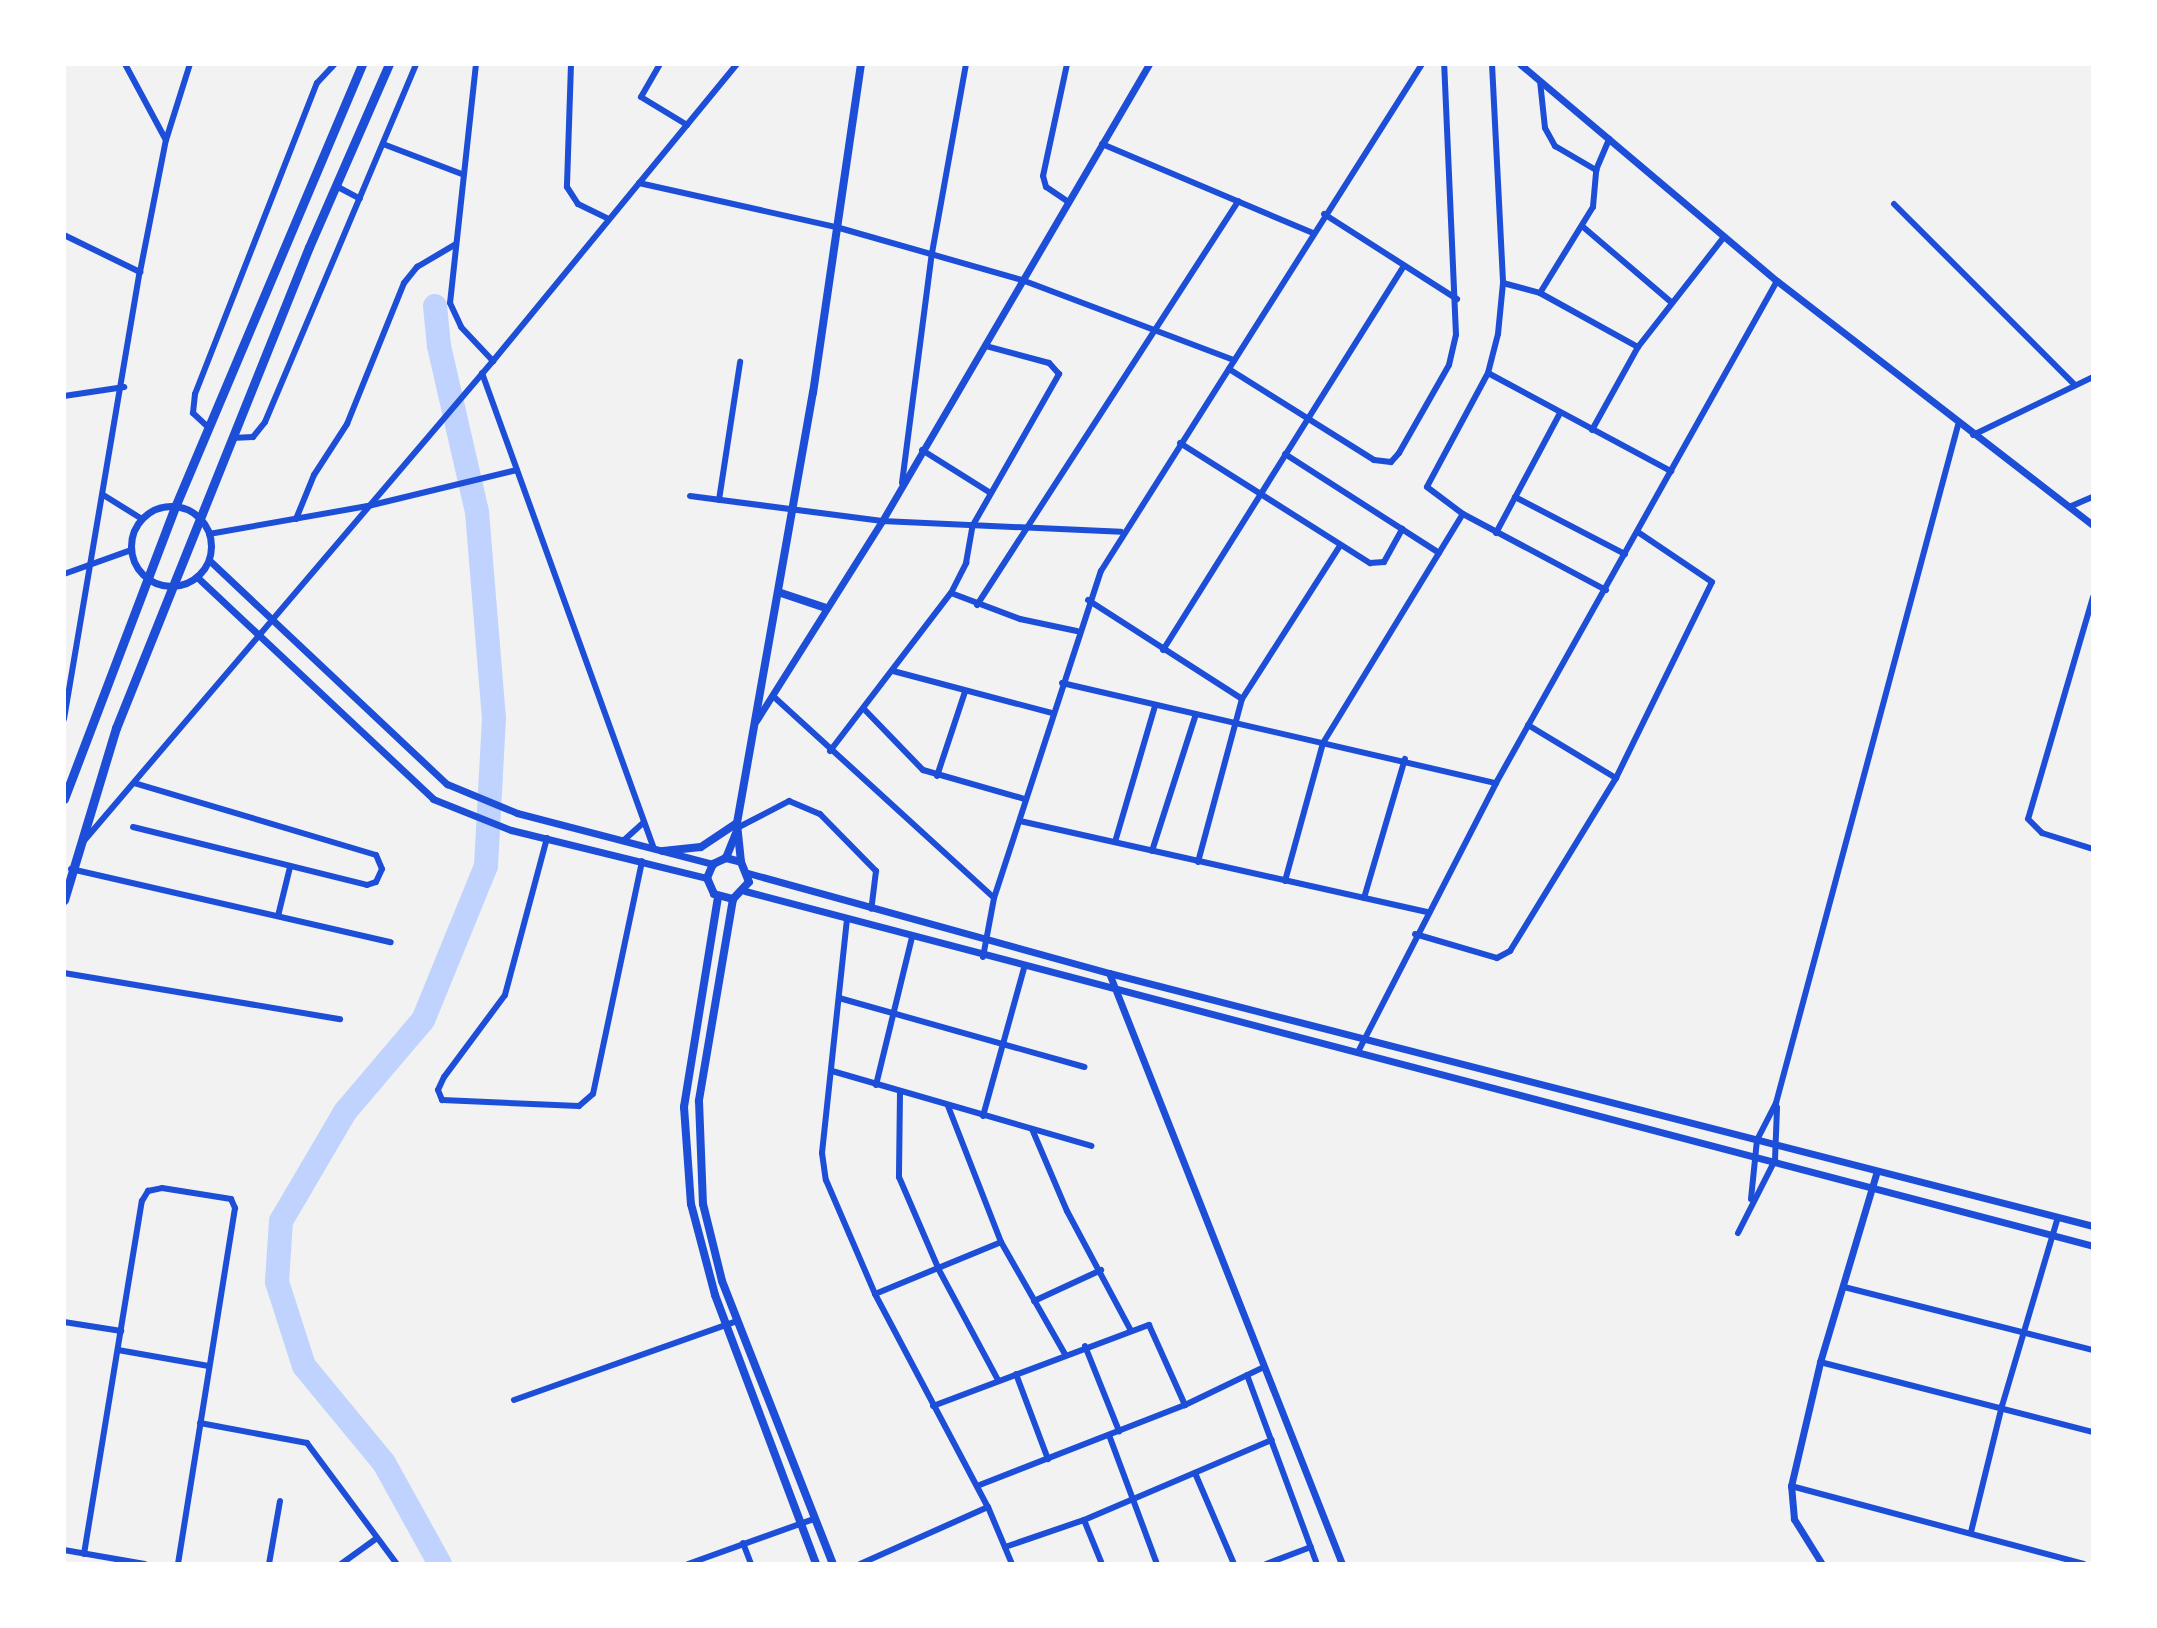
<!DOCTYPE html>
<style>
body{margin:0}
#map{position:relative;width:2157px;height:1628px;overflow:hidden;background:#f2f2f2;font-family:"PT Sans",sans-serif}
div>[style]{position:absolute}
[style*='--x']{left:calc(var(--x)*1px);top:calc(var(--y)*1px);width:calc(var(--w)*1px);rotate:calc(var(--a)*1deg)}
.river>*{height:24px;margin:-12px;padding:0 12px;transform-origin:12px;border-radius:12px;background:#bfd3fe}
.minor>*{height:6px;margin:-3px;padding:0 3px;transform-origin:3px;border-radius:3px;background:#1d4ed8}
.tertiary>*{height:7px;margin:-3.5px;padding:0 3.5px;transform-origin:3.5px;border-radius:3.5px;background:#1d4ed8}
.tertiary>.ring{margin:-3.5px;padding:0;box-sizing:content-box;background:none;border:7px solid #1d4ed8;border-radius:50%}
.secondary>*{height:8px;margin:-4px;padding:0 4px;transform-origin:4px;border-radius:4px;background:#1d4ed8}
.primary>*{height:9px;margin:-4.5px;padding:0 4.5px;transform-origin:4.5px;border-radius:4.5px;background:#1d4ed8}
span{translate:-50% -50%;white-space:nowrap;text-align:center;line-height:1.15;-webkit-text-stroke:8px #fff;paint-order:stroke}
.frame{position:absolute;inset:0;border:66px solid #fff;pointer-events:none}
</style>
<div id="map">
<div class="river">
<i style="--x:435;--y:306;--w:40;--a:84.3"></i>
<i style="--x:439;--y:346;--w:170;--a:77.1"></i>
<i style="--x:477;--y:512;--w:207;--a:85.3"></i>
<i style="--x:494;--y:718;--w:148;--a:93.1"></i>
<i style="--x:486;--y:866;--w:166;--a:112.2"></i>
<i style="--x:423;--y:1020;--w:121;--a:130.3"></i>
<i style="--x:345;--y:1112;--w:126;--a:120.4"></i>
<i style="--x:281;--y:1221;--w:61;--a:93.8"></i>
<i style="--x:277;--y:1282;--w:88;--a:72.2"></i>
<i style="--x:304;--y:1366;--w:126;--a:50.5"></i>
<i style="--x:384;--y:1463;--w:115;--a:61"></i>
</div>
<div class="minor">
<i style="--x:125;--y:64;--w:86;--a:61.7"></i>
<i style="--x:476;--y:64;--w:240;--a:96.2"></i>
<i style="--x:450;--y:303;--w:26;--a:65"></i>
<i style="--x:461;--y:327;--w:47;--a:46.7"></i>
<i style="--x:571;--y:64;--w:123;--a:91.9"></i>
<i style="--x:567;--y:187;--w:20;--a:57"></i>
<i style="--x:578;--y:204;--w:34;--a:26"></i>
<i style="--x:660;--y:64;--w:38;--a:120"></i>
<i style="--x:641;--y:97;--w:54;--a:31.3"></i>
<i style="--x:1492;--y:64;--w:219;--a:87.1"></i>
<i style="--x:1503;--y:283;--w:51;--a:95.6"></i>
<i style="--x:1498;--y:334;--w:40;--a:104.4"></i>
<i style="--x:1488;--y:373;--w:129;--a:118.2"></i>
<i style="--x:1427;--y:487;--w:45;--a:36.9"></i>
<i style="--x:1463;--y:514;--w:162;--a:28"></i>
<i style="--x:1540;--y:81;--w:47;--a:83.9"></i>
<i style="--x:1545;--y:128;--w:21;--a:61"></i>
<i style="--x:1555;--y:146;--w:48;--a:30.3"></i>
<i style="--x:383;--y:144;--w:85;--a:20.8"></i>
<i style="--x:1102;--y:144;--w:229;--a:22.9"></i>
<i style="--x:639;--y:183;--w:202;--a:12.6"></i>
<i style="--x:836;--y:227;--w:193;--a:15.9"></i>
<i style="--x:1022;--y:280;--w:227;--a:20.7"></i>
<i style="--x:336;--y:186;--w:27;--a:28"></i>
<i style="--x:1067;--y:201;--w:25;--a:-146"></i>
<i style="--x:1046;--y:187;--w:11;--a:-105"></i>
<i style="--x:1043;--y:176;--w:115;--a:-77.9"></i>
<i style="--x:1894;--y:204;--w:256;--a:45"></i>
<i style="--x:1324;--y:214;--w:158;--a:32.6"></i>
<i style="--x:1582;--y:226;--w:118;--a:40.5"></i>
<i style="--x:64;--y:235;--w:85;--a:26"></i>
<i style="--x:1503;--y:283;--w:38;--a:15"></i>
<i style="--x:1540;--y:293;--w:112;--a:28.9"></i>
<i style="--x:1540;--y:293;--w:101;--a:-58.4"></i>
<i style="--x:1593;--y:207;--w:37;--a:-85"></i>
<i style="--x:1596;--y:170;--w:34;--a:-67"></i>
<i style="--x:1229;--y:369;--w:171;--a:32.1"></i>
<i style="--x:1374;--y:460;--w:17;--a:7"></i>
<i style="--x:1391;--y:462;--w:12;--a:-48"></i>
<i style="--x:1399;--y:453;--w:101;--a:-60.4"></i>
<i style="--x:1449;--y:365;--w:31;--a:-77"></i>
<i style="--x:1456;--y:335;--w:271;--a:-92.5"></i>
<i style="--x:482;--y:373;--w:506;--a:70.13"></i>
<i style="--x:1488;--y:373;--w:208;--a:28.2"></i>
<i style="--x:64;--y:396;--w:61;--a:-8.5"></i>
<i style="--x:209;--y:428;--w:22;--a:-137"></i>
<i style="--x:193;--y:413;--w:19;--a:-84"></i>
<i style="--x:195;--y:394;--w:334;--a:-68.6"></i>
<i style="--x:317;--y:83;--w:26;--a:-47"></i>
<i style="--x:1592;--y:430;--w:95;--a:-61"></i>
<i style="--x:1638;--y:347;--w:140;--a:-52"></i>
<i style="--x:1973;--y:435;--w:133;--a:-25.8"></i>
<i style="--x:232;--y:438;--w:21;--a:-3"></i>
<i style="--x:253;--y:437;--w:19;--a:-51"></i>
<i style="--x:265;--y:422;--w:389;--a:-67.1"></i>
<i style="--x:1180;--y:443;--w:225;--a:32.3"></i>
<i style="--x:1370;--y:563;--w:14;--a:-4"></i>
<i style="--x:1384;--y:562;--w:38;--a:-61"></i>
<i style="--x:922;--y:450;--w:79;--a:32.1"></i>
<i style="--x:1285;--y:454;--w:183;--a:32.7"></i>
<i style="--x:902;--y:483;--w:232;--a:-82.6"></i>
<i style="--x:932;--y:253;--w:192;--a:-79.8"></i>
<i style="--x:105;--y:496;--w:44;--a:31.9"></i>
<i style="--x:690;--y:496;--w:194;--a:7.4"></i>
<i style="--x:882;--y:521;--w:239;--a:2.6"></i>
<i style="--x:1515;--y:497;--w:124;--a:27.4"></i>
<i style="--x:719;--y:500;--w:140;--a:-81.3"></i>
<i style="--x:2069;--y:507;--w:26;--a:-23"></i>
<i style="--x:296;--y:519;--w:48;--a:-67.8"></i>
<i style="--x:314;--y:475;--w:61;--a:-57.1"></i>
<i style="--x:347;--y:424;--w:152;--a:-68"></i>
<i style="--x:404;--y:283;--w:21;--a:-51"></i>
<i style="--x:417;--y:267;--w:45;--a:-30.5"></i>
<i style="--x:1496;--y:533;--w:136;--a:-61.9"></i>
<i style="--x:209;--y:534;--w:161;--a:-10"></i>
<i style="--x:368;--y:506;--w:153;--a:-13.6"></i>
<i style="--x:64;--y:574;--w:71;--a:-19.7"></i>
<i style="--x:951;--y:593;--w:74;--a:20.6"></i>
<i style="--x:1020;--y:619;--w:58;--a:11.9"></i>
<i style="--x:2093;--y:597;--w:231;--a:106.3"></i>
<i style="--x:2028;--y:819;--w:20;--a:45"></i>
<i style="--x:2042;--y:833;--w:53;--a:17.4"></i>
<i style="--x:1088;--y:600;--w:183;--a:32.7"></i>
<i style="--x:977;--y:605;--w:481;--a:-57.1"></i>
<i style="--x:1163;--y:650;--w:451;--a:-57.9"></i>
<i style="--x:893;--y:671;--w:164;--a:14.8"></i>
<i style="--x:1062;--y:683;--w:445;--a:13"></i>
<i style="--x:773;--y:696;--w:299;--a:42.4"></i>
<i style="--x:864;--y:709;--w:85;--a:46"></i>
<i style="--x:923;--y:770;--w:106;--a:15.9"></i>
<i style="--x:64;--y:719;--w:453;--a:-80.4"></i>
<i style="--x:140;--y:272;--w:135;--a:-78.9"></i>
<i style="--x:166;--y:140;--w:80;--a:-72.5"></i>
<i style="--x:1528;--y:725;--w:103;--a:31.1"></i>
<i style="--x:830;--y:751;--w:199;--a:-52.6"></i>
<i style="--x:951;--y:593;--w:34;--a:-63"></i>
<i style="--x:966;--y:563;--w:39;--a:-80"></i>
<i style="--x:973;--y:525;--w:174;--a:-60.3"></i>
<i style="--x:1059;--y:374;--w:15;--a:-132"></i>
<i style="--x:1049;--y:363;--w:65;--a:-164.9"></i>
<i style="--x:937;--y:776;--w:89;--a:-71.6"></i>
<i style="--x:1020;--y:821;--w:417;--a:12.6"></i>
<i style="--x:133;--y:827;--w:241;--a:13.9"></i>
<i style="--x:367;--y:885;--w:9;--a:-18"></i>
<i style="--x:376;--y:882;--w:14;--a:-65"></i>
<i style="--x:382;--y:869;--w:15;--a:-113"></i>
<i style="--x:376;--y:855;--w:252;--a:-163.4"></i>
<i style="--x:737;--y:828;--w:59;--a:-27.4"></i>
<i style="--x:789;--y:801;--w:34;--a:23"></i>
<i style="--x:820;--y:814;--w:80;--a:45.5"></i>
<i style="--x:876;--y:871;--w:38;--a:97"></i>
<i style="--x:547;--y:838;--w:163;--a:105"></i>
<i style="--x:505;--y:995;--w:102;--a:126.6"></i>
<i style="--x:444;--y:1077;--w:14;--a:115"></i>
<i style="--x:438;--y:1090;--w:11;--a:68"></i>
<i style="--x:442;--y:1100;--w:137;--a:2.5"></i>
<i style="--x:579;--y:1106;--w:18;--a:-41"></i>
<i style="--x:593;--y:1094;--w:238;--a:-78.1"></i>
<i style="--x:623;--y:841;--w:28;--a:-42"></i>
<i style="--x:83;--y:842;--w:632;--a:-49.56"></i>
<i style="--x:493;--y:361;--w:384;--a:-50.6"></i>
<i style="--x:1115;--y:842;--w:142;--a:-73.6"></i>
<i style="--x:1152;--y:851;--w:141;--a:-72.2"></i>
<i style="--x:1198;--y:862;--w:169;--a:-74.9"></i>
<i style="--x:1242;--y:699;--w:182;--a:-57.4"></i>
<i style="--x:71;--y:869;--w:328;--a:12.9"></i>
<i style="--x:1285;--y:881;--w:143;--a:-74.6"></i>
<i style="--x:1323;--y:743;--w:268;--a:-58.6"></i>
<i style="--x:1364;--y:898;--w:145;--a:-73.6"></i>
<i style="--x:278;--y:916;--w:50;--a:-76.2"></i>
<i style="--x:847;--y:919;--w:235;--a:96.1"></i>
<i style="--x:822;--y:1153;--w:27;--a:82"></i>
<i style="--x:826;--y:1180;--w:124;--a:66.7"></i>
<i style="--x:875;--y:1294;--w:241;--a:62.1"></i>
<i style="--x:988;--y:1507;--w:62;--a:67.2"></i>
<i style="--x:1415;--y:934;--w:85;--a:16.3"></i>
<i style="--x:1497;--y:958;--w:15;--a:-28"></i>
<i style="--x:1510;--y:951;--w:203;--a:-58.5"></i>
<i style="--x:1616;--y:778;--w:218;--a:-63.9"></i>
<i style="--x:1712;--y:582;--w:89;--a:-146"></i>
<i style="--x:983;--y:957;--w:60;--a:-79.4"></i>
<i style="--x:994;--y:898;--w:344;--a:-71.9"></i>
<i style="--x:1101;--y:571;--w:600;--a:-57.66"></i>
<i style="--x:64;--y:973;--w:280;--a:9.5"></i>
<i style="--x:839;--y:998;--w:255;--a:15.7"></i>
<i style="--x:1359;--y:1050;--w:300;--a:-62.8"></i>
<i style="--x:1496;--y:783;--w:575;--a:-60.76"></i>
<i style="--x:832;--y:1071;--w:270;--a:16.1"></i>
<i style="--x:876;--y:1085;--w:152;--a:-76.3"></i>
<i style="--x:900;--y:1092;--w:85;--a:90.7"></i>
<i style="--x:899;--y:1177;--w:101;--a:66.7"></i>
<i style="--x:939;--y:1270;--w:125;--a:61.8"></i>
<i style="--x:948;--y:1106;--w:146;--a:68.7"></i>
<i style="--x:1001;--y:1242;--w:129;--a:60.3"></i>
<i style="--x:983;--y:1116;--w:154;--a:-74.5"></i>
<i style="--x:1032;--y:1129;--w:89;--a:66.9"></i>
<i style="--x:1067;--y:1211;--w:134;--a:61.9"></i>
<i style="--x:1751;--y:1199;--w:59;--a:-84.2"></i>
<i style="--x:1757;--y:1140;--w:42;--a:-62.8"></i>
<i style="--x:1776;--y:1103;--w:702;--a:-74.97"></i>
<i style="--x:1738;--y:1233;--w:82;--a:-63.1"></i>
<i style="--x:1775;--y:1160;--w:53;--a:-87.8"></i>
<i style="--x:1844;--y:1287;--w:257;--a:14.2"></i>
<i style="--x:875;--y:1294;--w:136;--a:-22.4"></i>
<i style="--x:1034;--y:1301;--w:74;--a:-24.8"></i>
<i style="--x:64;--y:1322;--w:58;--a:9"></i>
<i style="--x:1085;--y:1346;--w:92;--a:68.2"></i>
<i style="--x:118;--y:1350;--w:92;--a:10"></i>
<i style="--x:1820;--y:1362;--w:282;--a:14.4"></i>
<i style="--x:1016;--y:1374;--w:91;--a:69.4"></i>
<i style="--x:1247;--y:1375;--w:202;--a:69.7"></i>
<i style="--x:514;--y:1400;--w:237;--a:-19.5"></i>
<i style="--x:933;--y:1406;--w:231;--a:-20.6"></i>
<i style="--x:1149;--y:1325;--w:88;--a:65.8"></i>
<i style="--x:200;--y:1423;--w:109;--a:10.6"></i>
<i style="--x:307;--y:1443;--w:151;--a:53.4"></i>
<i style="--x:1109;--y:1435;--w:138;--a:69.6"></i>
<i style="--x:1195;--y:1473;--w:99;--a:66.8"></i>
<i style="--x:977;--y:1486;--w:223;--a:-21.3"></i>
<i style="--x:1185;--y:1405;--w:85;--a:-25.7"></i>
<i style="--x:1791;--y:1486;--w:303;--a:14.9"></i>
<i style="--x:1084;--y:1520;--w:48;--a:67.8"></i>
<i style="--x:1971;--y:1532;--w:130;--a:-76.2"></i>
<i style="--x:2002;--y:1406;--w:197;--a:-73.5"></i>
<i style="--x:743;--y:1543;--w:22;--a:69"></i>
<i style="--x:1005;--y:1547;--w:83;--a:-18.9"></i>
<i style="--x:1084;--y:1520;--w:204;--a:-23.1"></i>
<i style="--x:64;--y:1550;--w:82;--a:9.8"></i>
<i style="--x:84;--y:1554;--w:358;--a:-80.7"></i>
<i style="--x:142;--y:1201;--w:12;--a:-59"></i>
<i style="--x:148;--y:1191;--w:14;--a:-12"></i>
<i style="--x:162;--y:1188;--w:70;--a:9.1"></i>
<i style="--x:231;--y:1199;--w:10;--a:66"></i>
<i style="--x:235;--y:1208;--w:361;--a:99.1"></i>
<i style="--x:269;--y:1564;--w:64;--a:-80.1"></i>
<i style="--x:341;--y:1564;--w:44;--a:-35.8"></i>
<i style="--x:688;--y:1564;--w:134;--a:-19.7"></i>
<i style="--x:860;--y:1564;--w:140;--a:-24"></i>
<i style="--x:1266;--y:1564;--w:48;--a:-20.7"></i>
</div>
<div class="tertiary">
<i style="--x:1520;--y:64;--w:336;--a:40.2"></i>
<i style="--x:1777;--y:281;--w:399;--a:37.7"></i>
<i class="ring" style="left:131px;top:506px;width:73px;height:73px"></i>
<i style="--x:209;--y:560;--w:327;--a:43.3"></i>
<i style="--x:447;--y:784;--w:76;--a:22.5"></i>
<i style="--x:517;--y:813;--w:203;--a:14.6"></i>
<i style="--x:197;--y:577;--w:324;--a:43.2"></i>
<i style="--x:433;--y:799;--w:84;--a:21.7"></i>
<i style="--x:511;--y:830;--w:202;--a:13.8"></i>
<i style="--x:756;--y:721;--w:236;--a:-57.8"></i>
<i style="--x:882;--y:521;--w:529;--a:-59.7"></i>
<i style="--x:748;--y:873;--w:375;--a:15.5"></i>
<i style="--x:1109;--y:973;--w:1016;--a:14.42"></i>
<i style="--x:745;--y:891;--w:1394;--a:14.75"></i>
<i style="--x:1109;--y:973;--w:635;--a:68.48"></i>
<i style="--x:1822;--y:1564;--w:53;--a:-121.9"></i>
<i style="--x:1794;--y:1519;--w:33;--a:-95"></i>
<i style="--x:1791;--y:1486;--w:127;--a:-76.8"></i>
<i style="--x:1820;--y:1362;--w:199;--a:-73.4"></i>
</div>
<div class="secondary">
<i style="--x:778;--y:592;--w:51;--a:18.4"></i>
<i style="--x:663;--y:851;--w:38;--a:-6"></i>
<i style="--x:701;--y:847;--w:43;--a:-33.7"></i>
<i style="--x:726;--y:858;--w:29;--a:-68"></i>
<i style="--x:741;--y:862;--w:16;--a:-165"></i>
<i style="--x:726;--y:858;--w:14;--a:155"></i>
<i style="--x:713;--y:864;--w:15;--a:113"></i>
<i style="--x:707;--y:878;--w:17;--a:66"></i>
<i style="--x:714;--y:894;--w:20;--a:15"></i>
<i style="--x:733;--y:899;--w:23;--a:-47"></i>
<i style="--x:749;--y:882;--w:22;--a:-112"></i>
<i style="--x:741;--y:862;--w:39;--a:-96"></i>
<i style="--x:737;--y:823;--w:437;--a:-80"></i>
<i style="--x:813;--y:393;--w:332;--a:-81.7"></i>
<i style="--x:718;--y:897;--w:213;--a:99.2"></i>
<i style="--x:684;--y:1107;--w:97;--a:85.9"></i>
<i style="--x:691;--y:1204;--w:94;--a:75.2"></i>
<i style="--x:715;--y:1295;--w:287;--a:69.4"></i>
<i style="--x:733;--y:899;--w:205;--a:99.6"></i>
<i style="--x:699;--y:1101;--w:103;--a:87.8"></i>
<i style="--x:703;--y:1204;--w:79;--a:76.1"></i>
<i style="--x:722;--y:1281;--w:304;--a:68.6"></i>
</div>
<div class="primary">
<i style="--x:64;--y:799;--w:312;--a:-69.2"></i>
<i style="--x:175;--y:507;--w:481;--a:-67.1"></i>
<i style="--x:64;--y:900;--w:180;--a:-73.2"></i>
<i style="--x:116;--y:728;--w:518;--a:-68.14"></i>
<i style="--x:309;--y:247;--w:200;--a:-66.4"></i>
</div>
<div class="frame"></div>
</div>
